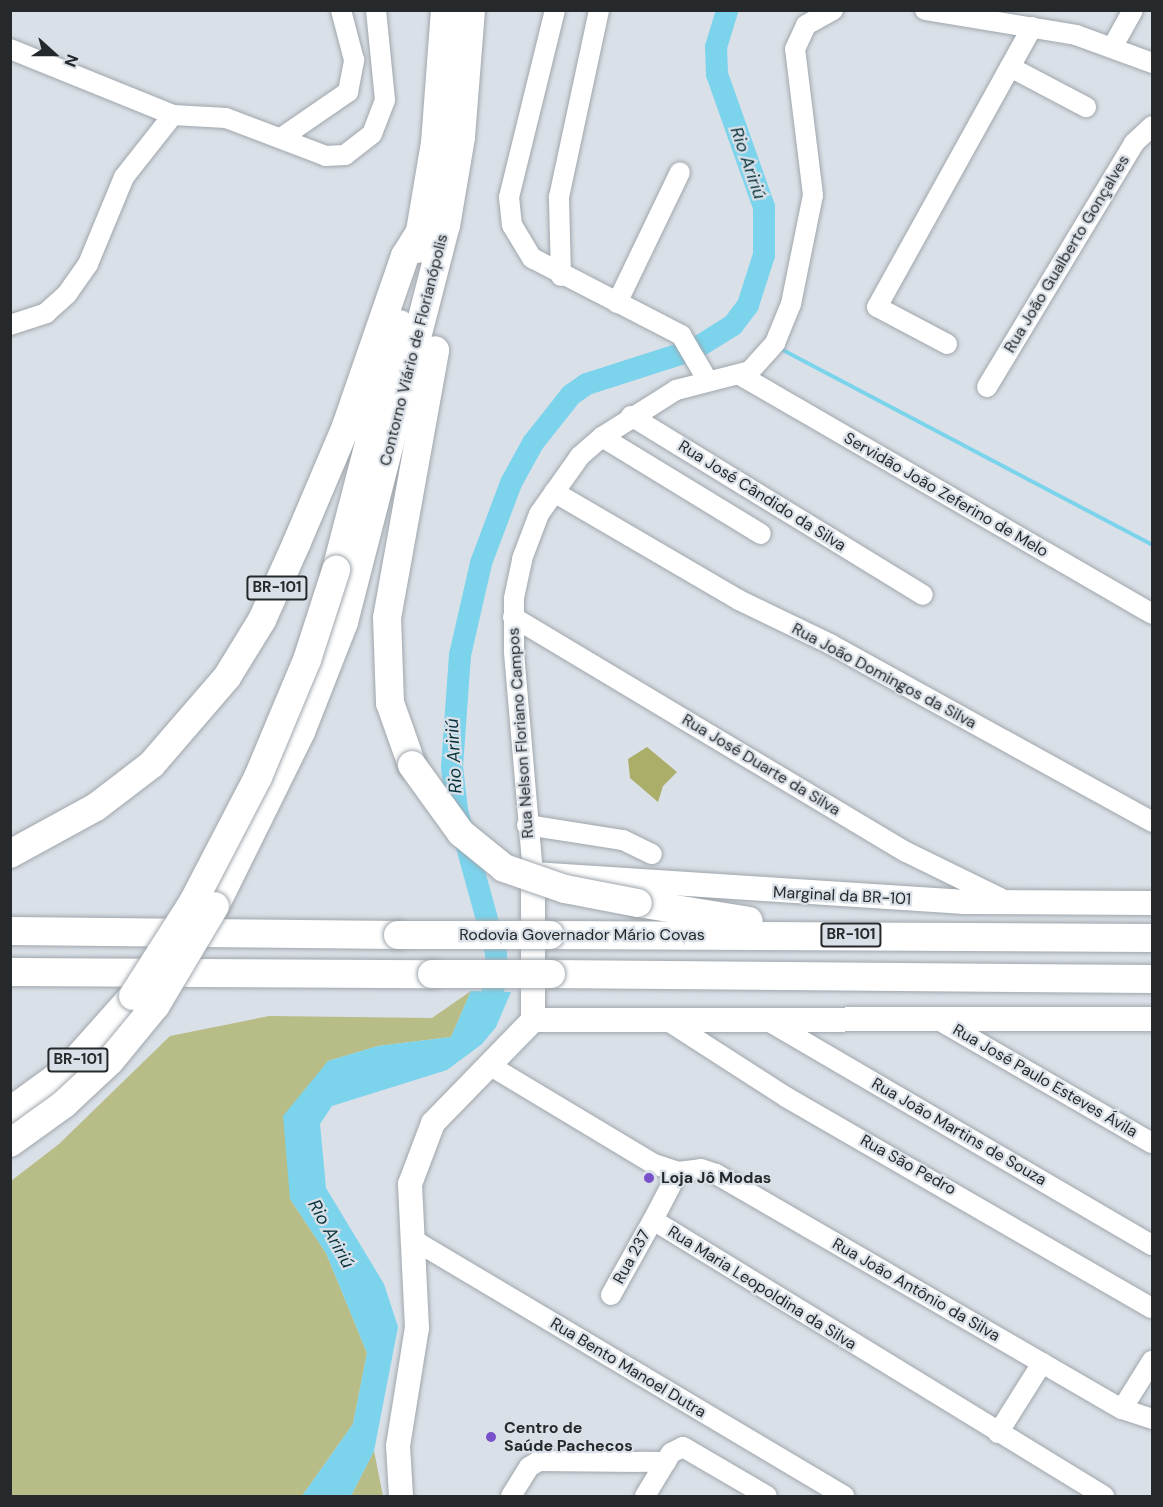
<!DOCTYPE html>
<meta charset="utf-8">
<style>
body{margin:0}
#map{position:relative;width:1163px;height:1507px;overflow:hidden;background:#dae0e7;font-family:"DM Sans",sans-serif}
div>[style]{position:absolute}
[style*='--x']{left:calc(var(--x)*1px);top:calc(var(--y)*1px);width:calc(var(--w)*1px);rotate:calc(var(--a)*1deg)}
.green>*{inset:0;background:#b8bc86}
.forest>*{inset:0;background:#abae69}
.water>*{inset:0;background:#7bd3ec}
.stream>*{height:4px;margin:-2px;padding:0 2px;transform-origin:2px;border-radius:2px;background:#7bd3ec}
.river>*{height:22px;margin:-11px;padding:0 11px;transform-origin:11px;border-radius:11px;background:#7bd3ec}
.roads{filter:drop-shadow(0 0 2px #9fa6ac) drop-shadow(0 0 2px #9fa6ac)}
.minor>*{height:20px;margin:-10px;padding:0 10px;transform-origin:10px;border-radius:10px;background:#fff}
.major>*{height:24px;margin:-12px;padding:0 12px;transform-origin:12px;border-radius:12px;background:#fff}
.highway>*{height:28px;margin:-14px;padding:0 14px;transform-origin:14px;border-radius:14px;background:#fff}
.bridges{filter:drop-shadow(0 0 2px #9fa6ac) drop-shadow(0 0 2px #9fa6ac)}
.highway-bridge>*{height:28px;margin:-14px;padding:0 14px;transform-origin:14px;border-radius:14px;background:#fff}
.dots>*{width:16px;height:16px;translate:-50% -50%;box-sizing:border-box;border:3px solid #dae0e7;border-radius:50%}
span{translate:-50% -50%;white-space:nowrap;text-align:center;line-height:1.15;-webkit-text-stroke:4.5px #dae0e7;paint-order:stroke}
.shield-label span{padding:2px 4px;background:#dae0e7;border:2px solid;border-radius:4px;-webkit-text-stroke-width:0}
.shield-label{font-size:15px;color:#26292b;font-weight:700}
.street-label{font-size:16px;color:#26292b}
.poi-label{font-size:16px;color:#26292b;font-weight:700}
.left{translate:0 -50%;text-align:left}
.water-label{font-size:18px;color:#05313c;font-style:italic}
.frame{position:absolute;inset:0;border:12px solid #26292b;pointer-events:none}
.north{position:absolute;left:24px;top:24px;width:60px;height:60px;-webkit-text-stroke:4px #dae0e7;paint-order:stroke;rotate:111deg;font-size:16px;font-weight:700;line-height:24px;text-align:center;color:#26292b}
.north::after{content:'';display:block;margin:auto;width:21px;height:27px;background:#26292b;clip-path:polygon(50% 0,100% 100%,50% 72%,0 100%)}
</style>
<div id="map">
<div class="green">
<i style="clip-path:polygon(471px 991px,451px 1037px,378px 1046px,328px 1061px,290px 1199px,326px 1253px,367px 1353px,353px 1424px,302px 1496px,11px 1496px,11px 1181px,59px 1144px,170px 1036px,269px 1016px,432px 1018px)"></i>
<i style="clip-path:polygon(374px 1451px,383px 1496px,351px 1496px)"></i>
</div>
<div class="forest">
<i style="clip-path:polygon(647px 747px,677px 772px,663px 786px,658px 802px,630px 778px,628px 759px)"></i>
</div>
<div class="water">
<i style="clip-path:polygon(471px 991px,511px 992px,496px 1027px,482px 1044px,447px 1070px,332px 1106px,320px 1124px,326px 1188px,384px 1284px,398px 1327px,374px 1451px,351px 1496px,302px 1496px,353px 1424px,367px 1353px,326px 1253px,290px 1199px,283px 1116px,328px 1061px,378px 1046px,451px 1037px)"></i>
</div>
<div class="stream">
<i style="--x:779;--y:348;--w:422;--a:27.8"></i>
</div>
<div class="river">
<i style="--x:486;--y:1019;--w:46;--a:-76.3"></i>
<i style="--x:497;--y:974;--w:22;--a:-93"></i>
<i style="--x:496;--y:952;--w:147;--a:-105.4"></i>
<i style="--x:457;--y:810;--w:43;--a:-96.6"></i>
<i style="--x:452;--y:767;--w:112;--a:-85.9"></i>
<i style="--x:460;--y:655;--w:94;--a:-77.1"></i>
<i style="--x:481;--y:563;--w:85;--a:-69.4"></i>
<i style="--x:511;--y:483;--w:46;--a:-61.2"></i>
<i style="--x:533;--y:443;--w:61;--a:-51.6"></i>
<i style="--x:571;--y:395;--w:19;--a:-35"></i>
<i style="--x:587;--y:384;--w:111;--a:-17.8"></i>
<i style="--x:693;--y:350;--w:47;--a:-32"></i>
<i style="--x:733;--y:325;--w:25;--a:-53"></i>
<i style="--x:748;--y:305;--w:52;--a:-72.3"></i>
<i style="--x:764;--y:255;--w:48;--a:-90"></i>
<i style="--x:764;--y:207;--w:141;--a:-109.5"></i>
<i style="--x:717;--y:74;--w:27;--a:-92"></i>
<i style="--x:716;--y:47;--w:39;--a:-73"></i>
</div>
<div class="roads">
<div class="minor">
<i style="--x:555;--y:10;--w:193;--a:103.8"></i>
<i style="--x:509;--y:197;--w:28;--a:84"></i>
<i style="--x:512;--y:225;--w:39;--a:59"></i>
<i style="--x:532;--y:258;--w:168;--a:27.3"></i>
<i style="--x:681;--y:335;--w:53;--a:59.6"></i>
<i style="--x:925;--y:10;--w:153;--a:9.4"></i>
<i style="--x:1076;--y:35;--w:81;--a:20.2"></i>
<i style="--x:1113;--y:46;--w:41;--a:-60.9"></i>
<i style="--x:10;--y:49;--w:176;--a:22"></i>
<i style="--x:173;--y:115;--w:53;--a:3.2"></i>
<i style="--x:226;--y:118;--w:107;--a:20.8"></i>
<i style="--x:326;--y:156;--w:19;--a:-3"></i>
<i style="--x:345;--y:155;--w:34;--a:-38"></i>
<i style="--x:372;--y:134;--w:36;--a:-69"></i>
<i style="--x:385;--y:100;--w:90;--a:-95.7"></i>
<i style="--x:1010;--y:67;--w:86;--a:27.8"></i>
<i style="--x:284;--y:136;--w:78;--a:-34.5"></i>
<i style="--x:348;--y:92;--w:33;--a:-79"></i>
<i style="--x:354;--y:60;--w:52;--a:-104.6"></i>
<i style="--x:561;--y:276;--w:79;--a:-91.5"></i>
<i style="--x:559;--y:197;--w:191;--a:-77.9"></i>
<i style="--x:617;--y:303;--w:145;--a:-64.3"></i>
<i style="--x:10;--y:325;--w:38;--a:-18"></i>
<i style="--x:46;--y:313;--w:28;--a:-42"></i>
<i style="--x:67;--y:294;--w:37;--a:-55"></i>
<i style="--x:88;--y:264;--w:94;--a:-67.5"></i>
<i style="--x:124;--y:177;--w:79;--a:-51.7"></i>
<i style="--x:947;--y:344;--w:79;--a:-152.1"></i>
<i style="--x:877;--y:307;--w:320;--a:-61"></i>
<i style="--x:740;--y:375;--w:476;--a:30.1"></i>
<i style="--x:987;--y:387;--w:285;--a:-58.9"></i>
<i style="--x:1134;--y:143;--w:25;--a:-43"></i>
<i style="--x:631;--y:416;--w:342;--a:31.5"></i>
<i style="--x:602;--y:437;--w:186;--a:31.4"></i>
<i style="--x:554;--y:492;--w:214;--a:30.3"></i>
<i style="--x:739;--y:600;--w:101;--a:25.8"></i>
<i style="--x:830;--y:644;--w:368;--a:28.9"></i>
<i style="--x:513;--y:617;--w:458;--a:30.9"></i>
<i style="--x:906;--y:852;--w:105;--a:26.1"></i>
<i style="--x:527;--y:825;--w:97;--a:8.9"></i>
<i style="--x:623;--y:840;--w:32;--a:26"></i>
<i style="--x:533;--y:874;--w:224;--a:-94.9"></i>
<i style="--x:514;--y:651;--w:53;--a:-90"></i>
<i style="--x:514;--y:598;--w:40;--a:-78"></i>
<i style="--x:522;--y:559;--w:48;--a:-69.3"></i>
<i style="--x:539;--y:514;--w:71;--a:-54.7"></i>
<i style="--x:580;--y:456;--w:29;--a:-41"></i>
<i style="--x:602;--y:437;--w:88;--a:-32.4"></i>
<i style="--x:676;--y:390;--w:76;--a:-14.4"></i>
<i style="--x:750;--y:371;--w:38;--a:-48"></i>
<i style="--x:775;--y:343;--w:42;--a:-67.7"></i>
<i style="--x:791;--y:304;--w:111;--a:-78.6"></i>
<i style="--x:813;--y:195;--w:147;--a:-97"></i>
<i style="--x:795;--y:49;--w:26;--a:-65"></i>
<i style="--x:806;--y:25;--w:31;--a:-29"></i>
<i style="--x:665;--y:1019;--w:144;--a:32.8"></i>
<i style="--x:786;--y:1097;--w:422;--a:30"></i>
<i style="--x:765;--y:1019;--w:448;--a:30.3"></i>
<i style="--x:937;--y:1019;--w:248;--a:30"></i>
<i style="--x:489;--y:1065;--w:192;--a:31"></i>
<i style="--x:654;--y:1164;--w:25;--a:18"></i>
<i style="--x:678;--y:1172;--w:54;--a:117.5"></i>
<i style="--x:653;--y:1220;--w:529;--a:31.47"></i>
<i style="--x:678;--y:1172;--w:23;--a:-7"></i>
<i style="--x:701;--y:1169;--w:16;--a:18"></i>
<i style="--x:716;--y:1174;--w:469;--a:30.1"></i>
<i style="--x:1122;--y:1409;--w:32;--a:18"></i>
<i style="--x:412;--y:1239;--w:503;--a:30.75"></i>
<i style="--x:611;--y:1295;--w:86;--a:-60.8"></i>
<i style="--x:1122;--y:1409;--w:57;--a:-58"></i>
<i style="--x:998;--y:1433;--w:83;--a:-57.8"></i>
<i style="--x:511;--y:1496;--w:34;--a:-58"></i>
<i style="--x:529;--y:1467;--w:12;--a:-31"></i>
<i style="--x:539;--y:1461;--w:127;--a:0.5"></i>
<i style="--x:645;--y:1496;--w:50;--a:-58.8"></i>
<i style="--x:671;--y:1453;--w:13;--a:-27"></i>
<i style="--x:683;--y:1447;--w:97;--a:30.3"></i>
</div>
<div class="major">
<i style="--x:533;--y:1020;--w:619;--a:-0.09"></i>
<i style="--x:401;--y:1496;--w:50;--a:-93.4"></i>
<i style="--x:398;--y:1446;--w:120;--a:-80.9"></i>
<i style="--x:417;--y:1328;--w:144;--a:-92.8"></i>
<i style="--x:410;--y:1184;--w:65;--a:-69.3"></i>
<i style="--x:433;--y:1123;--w:144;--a:-45.8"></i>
<i style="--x:533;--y:1020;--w:146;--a:-90"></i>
<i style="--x:533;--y:874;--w:433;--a:3.7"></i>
<i style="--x:965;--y:902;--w:187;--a:0.3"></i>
</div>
<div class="highway">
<i style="--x:417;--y:249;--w:108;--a:-80.4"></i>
<i style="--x:435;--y:143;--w:133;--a:-85.7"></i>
<i style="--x:336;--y:570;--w:254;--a:-75.4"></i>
<i style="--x:412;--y:765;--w:66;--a:-109.5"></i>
<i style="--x:390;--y:703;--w:85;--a:-92"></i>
<i style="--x:387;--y:618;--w:272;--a:-79.8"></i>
<i style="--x:10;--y:854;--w:98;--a:-28.7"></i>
<i style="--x:96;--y:807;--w:71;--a:-37.5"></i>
<i style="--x:152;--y:764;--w:115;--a:-49.2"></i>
<i style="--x:227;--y:677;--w:67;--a:-58.4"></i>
<i style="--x:262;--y:620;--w:85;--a:-65.8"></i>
<i style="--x:297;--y:542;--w:123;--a:-67"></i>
<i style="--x:345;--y:429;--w:183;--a:-70.9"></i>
<i style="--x:405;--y:256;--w:31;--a:-58"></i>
<i style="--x:638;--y:903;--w:112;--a:9.2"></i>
<i style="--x:215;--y:906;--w:194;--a:-63.7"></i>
<i style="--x:301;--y:732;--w:118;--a:-68.6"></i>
<i style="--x:344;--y:622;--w:409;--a:-75.6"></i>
<i style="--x:446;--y:226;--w:90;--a:-80.4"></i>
<i style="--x:461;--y:137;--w:127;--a:-85.5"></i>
<i style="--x:10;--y:931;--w:388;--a:0.6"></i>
<i style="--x:550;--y:935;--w:602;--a:0.29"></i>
<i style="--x:10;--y:972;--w:422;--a:0.3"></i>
<i style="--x:551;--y:974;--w:601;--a:0.48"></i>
<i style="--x:10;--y:1111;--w:72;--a:-35.9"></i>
<i style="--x:68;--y:1069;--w:98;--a:-48.3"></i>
</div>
</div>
<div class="bridges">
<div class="highway-bridge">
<i style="--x:412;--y:765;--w:84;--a:54.2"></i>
<i style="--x:461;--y:833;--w:55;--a:39.1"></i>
<i style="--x:504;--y:868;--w:65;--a:19"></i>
<i style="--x:565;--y:889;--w:74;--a:10.9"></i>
<i style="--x:398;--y:935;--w:152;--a:0"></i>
<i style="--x:432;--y:974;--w:119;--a:0"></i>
<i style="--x:133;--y:996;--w:112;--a:-57.4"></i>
<i style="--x:193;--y:902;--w:141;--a:-62.5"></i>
<i style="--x:258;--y:777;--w:127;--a:-67.3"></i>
<i style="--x:307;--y:660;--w:95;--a:-72.1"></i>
<i style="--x:10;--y:1143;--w:67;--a:-35.8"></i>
<i style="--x:64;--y:1104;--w:63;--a:-43.1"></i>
<i style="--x:110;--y:1061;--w:72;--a:-50.6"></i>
<i style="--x:156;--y:1005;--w:115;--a:-59.2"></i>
</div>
</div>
<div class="dots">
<i style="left:649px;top:1178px;background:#7951ca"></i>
<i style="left:491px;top:1437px;background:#7951ca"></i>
</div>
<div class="shield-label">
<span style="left:277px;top:588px">BR-101</span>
<span style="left:851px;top:935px">BR-101</span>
<span style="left:78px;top:1060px">BR-101</span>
</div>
<div class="street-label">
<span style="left:1067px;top:254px;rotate:-59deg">Rua João Gualberto Gonçalves</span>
<span style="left:414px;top:350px;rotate:-76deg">Contorno Viário de Florianópolis</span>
<span style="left:946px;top:495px;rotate:30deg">Servidão João Zeferino de Melo</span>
<span style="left:762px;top:496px;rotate:32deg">Rua José Cândido da Silva</span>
<span style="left:884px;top:676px;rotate:28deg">Rua João Domingos da Silva</span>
<span style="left:521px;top:733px;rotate:-94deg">Rua Nelson Floriano Campos</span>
<span style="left:761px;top:765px;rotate:31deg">Rua José Duarte da Silva</span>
<span style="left:842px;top:896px;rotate:3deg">Marginal da BR-101</span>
<span style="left:582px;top:935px">Rodovia Governador Mário Covas</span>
<span style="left:1045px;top:1081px;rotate:30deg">Rua José Paulo Esteves Ávila</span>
<span style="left:959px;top:1132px;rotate:30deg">Rua João Martins de Souza</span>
<span style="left:908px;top:1165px;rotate:29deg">Rua São Pedro</span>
<span style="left:632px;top:1257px;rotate:-61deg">Rua 237</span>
<span style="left:762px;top:1288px;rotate:32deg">Rua Maria Leopoldina da Silva</span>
<span style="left:916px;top:1290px;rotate:30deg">Rua João Antônio da Silva</span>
<span style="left:628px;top:1368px;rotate:31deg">Rua Bento Manoel Dutra</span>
</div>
<div class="poi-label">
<span class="left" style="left:661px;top:1178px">Loja Jô Modas</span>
<span class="left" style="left:504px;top:1437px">Centro de<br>Saúde Pachecos</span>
</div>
<div class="water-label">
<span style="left:748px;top:163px;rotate:71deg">Rio Aririú</span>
<span style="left:454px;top:756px;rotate:-93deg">Rio Aririú</span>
<span style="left:331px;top:1234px;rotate:61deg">Rio Aririú</span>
</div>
<div class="frame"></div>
<div class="north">N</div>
</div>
